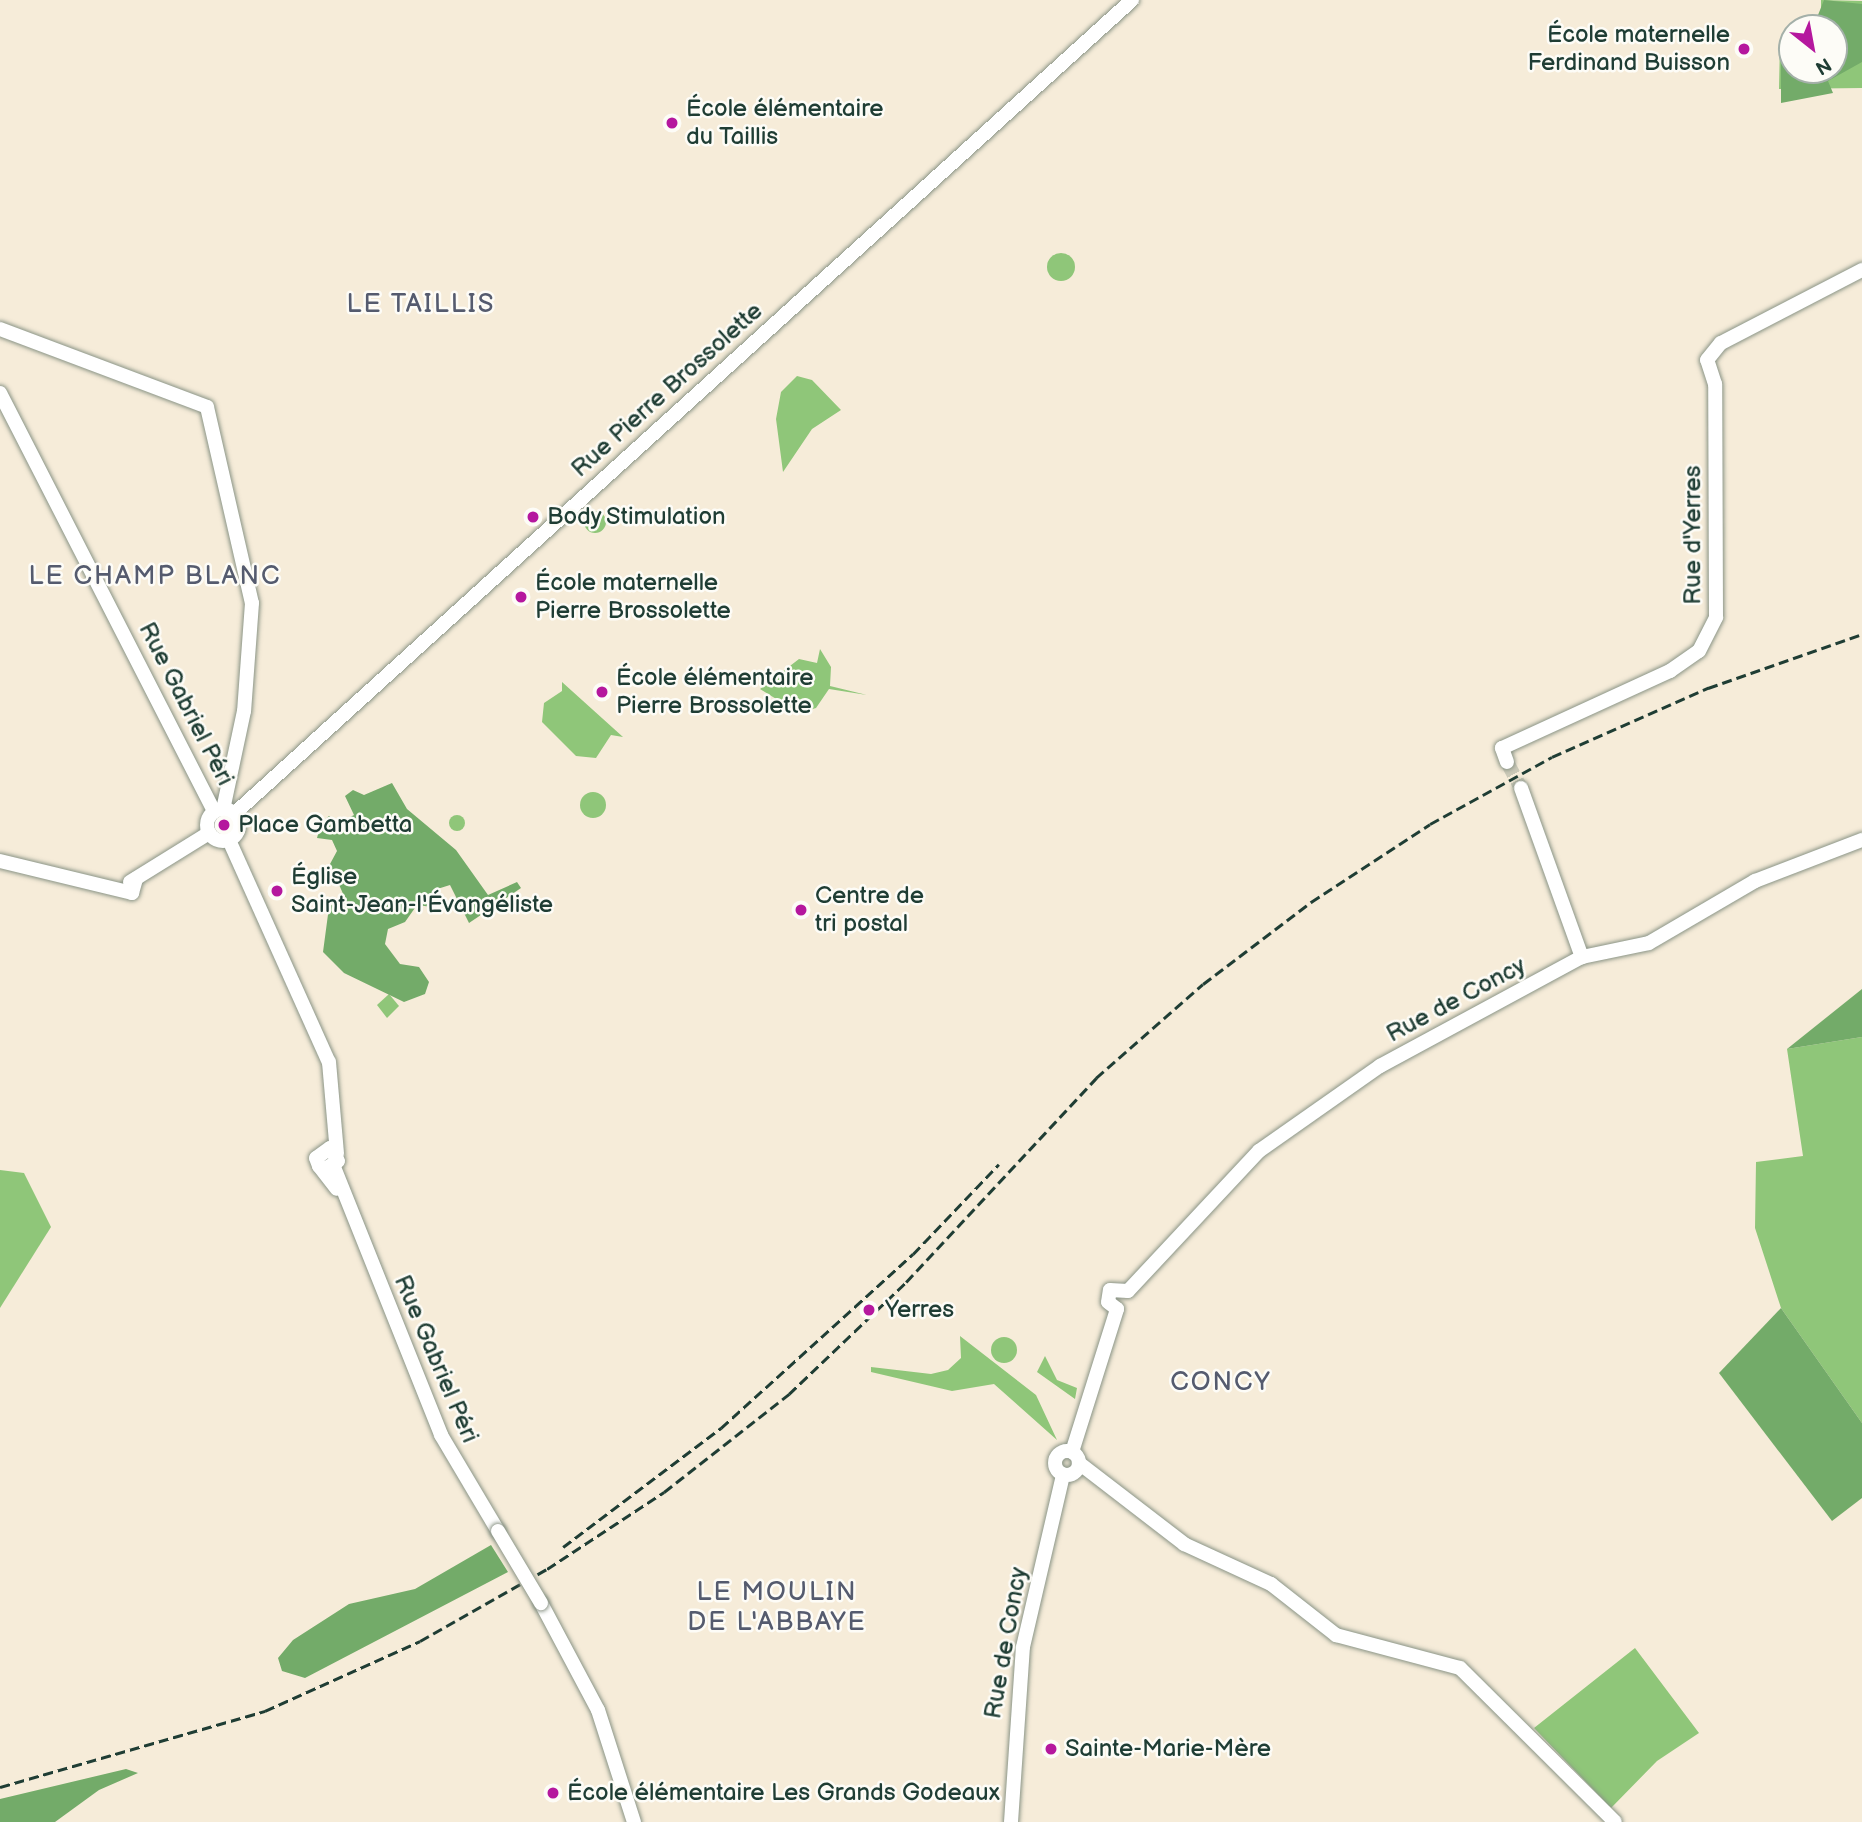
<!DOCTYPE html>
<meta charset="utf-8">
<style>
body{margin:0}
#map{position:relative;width:1862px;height:1822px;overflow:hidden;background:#f6ecd9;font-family:"Balsamiq Sans",sans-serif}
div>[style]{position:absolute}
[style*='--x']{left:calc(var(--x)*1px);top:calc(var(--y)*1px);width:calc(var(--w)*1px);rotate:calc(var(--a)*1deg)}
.green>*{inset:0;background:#8fc679}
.round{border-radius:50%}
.forest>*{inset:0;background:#73ab69}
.water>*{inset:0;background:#62c5e0}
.secondary-tunnel>*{height:14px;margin-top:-7px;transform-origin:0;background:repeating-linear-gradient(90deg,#cbc9b8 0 14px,transparent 0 21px)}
.roads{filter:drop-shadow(0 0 2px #8a9486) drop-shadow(0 0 2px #8a9486)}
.secondary>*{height:14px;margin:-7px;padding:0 7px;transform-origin:7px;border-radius:7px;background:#fff}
.secondary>.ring{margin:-7px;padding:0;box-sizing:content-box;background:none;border:14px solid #fff;border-radius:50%}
.rail>*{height:2.5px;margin-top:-1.25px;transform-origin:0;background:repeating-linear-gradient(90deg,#1f3d34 0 10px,transparent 0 15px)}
.bridges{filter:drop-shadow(0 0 2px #8a9486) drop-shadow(0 0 2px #8a9486)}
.secondary-bridge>*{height:14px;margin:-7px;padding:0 7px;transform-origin:7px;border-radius:7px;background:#fff}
.dots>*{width:19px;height:19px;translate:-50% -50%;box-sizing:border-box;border:4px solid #fdfcf7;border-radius:50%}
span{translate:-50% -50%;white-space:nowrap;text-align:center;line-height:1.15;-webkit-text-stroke:5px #fdfcf7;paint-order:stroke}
.poi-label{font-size:24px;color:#1f3d34}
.right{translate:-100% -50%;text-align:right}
.left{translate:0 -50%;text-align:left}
.street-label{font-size:24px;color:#1f3d34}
.neighbourhood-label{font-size:26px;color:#555b6e;letter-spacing:2px}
.north{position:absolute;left:1778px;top:14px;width:70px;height:70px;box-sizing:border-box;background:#fdfcf7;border:2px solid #a4b0a9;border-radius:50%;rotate:149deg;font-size:19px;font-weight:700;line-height:28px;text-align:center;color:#1f3d34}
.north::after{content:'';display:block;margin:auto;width:24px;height:32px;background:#b5179e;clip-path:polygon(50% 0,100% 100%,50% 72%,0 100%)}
</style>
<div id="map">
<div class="green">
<i style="clip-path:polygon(1821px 0,1862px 1px,1862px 88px,1779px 89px,1780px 41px,1792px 41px,1792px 70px,1834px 70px,1834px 28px,1821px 28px)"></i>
<i class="round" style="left:1047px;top:253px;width:28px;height:28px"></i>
<i style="clip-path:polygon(797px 376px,812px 380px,841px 410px,812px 429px,783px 472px,776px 419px,781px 392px)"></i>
<i class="round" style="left:584px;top:511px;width:22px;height:22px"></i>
<i style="clip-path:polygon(820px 649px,831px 667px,830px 686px,867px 695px,829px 689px,816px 708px,799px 713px,760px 689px,799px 659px,817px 663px)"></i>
<i style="clip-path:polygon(562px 682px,623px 737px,611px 735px,596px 758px,576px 756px,542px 722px,544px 703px,562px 691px)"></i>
<i class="round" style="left:580px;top:792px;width:26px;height:26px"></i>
<i class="round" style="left:449px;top:815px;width:16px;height:16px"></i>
<i style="clip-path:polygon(389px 994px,399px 1006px,387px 1018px,377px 1005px)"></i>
<i style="clip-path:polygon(1862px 1037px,1862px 1423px,1781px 1308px,1755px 1228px,1756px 1162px,1803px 1156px,1787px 1049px)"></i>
<i style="clip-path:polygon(0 1170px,24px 1173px,51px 1227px,0 1308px)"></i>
<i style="clip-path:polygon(960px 1336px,1036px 1395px,1057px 1440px,994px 1384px,952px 1391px,871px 1372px,871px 1367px,931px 1374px,948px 1370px,961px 1358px)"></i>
<i class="round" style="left:991px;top:1337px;width:26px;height:26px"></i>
<i style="clip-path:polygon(1045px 1356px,1057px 1380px,1077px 1388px,1075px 1399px,1037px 1372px)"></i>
<i style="clip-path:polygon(1635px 1648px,1699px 1733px,1657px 1761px,1611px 1808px,1534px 1728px)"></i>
</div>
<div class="forest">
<i style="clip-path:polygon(1824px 0,1862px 4px,1862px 62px,1828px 81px,1833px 93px,1781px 103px,1781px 55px,1789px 43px,1792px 70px,1834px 70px,1835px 30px,1818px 15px)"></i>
<i style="clip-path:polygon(392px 783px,407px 809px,456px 850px,488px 895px,517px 882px,521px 888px,469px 923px,450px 885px,434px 890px,432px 907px,417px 905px,405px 922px,388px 929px,385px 944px,400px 964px,419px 967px,429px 982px,425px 994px,404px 1002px,344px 973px,323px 952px,329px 907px,344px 896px,330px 864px,337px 851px,332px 840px,317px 838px,321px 823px,329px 816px,339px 823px,354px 815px,345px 796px,353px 790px,364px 795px)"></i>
<i style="clip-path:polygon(1862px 989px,1862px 1037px,1787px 1049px)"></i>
<i style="clip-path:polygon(1781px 1308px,1862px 1423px,1862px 1498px,1832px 1521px,1719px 1373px)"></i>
<i style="clip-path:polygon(491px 1545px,508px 1572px,305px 1678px,282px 1671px,278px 1658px,293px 1640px,349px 1604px,415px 1589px)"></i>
<i style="clip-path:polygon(126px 1769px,138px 1773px,99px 1790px,55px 1822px,0 1822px,0 1799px)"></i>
</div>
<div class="water">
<i class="round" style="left:215px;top:817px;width:16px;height:16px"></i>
</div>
<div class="secondary-tunnel">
<i style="--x:1507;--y:762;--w:30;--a:62"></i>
</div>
<div class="roads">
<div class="secondary">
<i style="--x:0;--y:329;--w:221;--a:20.6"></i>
<i style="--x:207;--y:407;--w:201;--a:77.1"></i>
<i style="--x:252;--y:603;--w:108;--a:94.2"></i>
<i style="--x:244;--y:711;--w:101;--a:102"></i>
<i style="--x:0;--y:393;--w:470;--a:62.9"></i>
<i style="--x:1507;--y:762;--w:15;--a:-110"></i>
<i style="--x:1502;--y:748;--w:185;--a:-24.6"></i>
<i style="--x:1670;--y:671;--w:35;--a:-35"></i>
<i style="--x:1699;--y:651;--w:38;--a:-63"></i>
<i style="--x:1716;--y:617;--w:233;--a:-90.2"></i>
<i style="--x:1715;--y:384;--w:25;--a:-108"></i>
<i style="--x:1707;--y:360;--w:22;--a:-51"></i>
<i style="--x:1721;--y:343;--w:159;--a:-27.4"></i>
<i style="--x:1521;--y:788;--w:180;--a:70.2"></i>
<i class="ring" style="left:207px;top:809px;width:18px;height:18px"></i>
<i style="--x:234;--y:814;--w:1212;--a:-42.19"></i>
<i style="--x:229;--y:840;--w:243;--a:65.8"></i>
<i style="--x:329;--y:1062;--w:92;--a:85"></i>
<i style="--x:0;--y:861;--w:136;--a:13.6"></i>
<i style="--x:132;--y:893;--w:15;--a:-74"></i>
<i style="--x:130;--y:882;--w:93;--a:-31.8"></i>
<i style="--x:334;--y:1167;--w:289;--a:68.2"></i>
<i style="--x:441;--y:1435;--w:112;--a:59.3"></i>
<i style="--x:323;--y:1170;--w:17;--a:-31"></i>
<i style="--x:338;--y:1161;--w:15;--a:-122"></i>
<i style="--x:330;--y:1148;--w:17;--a:144"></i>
<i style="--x:316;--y:1158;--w:9;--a:69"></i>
<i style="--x:319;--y:1166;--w:29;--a:52"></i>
<i style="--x:1128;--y:1291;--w:192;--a:-46.9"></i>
<i style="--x:1259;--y:1151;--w:148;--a:-35.1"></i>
<i style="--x:1380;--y:1066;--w:230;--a:-28.4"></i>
<i style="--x:1582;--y:957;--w:68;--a:-11.8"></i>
<i style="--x:1649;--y:943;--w:123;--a:-30.3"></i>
<i style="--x:1755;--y:881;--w:115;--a:-21"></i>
<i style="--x:1117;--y:1309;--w:11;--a:-142"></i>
<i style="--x:1108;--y:1302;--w:12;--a:-81"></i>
<i style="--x:1110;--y:1290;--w:18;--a:3"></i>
<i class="ring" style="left:1055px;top:1451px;width:10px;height:10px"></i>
<i style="--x:1072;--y:1452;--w:150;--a:-72.5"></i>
<i style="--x:1079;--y:1463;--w:133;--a:37.6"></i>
<i style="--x:1184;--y:1544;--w:96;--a:24.7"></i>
<i style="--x:1271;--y:1584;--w:83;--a:38.1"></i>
<i style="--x:1336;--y:1635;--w:128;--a:14.9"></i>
<i style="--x:1460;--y:1668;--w:218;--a:44.8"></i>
<i style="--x:541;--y:1603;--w:121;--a:62"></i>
<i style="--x:598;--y:1710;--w:118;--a:72.2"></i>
<i style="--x:1011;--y:1822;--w:175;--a:-86.1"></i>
<i style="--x:1023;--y:1647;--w:177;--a:-76.9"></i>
</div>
</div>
<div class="rail">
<i style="--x:563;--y:1547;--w:198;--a:-37"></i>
<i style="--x:721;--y:1428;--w:259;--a:-42.2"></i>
<i style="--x:913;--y:1254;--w:124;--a:-46.3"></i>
<i style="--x:0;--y:1787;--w:276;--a:-16"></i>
<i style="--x:265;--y:1711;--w:170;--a:-24.3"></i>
<i style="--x:420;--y:1641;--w:146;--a:-29.6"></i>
<i style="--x:547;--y:1569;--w:140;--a:-33.3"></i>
<i style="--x:664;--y:1492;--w:159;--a:-38.1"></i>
<i style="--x:789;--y:1394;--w:162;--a:-43.7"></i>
<i style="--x:906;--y:1282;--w:279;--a:-47"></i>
<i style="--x:1096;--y:1078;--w:142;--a:-41.3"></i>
<i style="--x:1203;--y:984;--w:136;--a:-37.2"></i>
<i style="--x:1311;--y:902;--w:142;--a:-33.2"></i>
<i style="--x:1430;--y:824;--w:139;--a:-28.8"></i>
<i style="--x:1552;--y:757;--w:171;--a:-23.9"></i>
<i style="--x:1708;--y:688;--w:163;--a:-19.3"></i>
</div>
<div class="bridges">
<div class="secondary-bridge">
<i style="--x:498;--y:1531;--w:84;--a:59.2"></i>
</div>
</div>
<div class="dots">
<i style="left:1744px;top:49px;background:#b5179e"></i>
<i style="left:672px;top:123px;background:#b5179e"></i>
<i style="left:533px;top:517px;background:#b5179e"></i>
<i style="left:521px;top:597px;background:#b5179e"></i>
<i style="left:602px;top:692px;background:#b5179e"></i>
<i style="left:224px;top:825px;background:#b5179e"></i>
<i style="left:277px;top:891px;background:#b5179e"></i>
<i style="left:801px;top:910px;background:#b5179e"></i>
<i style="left:869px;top:1310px;background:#b5179e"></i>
<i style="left:1051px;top:1749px;background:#b5179e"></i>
<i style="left:553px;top:1793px;background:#b5179e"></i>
</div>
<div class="poi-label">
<span class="right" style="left:1730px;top:49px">École maternelle<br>Ferdinand Buisson</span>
<span class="left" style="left:686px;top:123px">École élémentaire<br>du Taillis</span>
<span class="left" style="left:547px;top:517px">Body Stimulation</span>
<span class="left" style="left:535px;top:597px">École maternelle<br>Pierre Brossolette</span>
<span class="left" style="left:616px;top:692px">École élémentaire<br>Pierre Brossolette</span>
<span class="left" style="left:238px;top:825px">Place Gambetta</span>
<span class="left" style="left:291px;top:891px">Église<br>Saint-Jean-l'Évangéliste</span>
<span class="left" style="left:815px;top:910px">Centre de<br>tri postal</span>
<span class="left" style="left:885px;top:1310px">Yerres</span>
<span class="left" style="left:1065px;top:1749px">Sainte-Marie-Mère</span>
<span class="left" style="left:567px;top:1793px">École élémentaire Les Grands Godeaux</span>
</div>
<div class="street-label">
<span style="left:667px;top:390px;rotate:-42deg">Rue Pierre Brossolette</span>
<span style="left:1693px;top:535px;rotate:-90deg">Rue d'Yerres</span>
<span style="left:186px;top:704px;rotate:63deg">Rue Gabriel Péri</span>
<span style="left:1456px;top:1000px;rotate:-28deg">Rue de Concy</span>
<span style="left:436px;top:1359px;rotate:67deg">Rue Gabriel Péri</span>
<span style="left:1006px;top:1643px;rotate:-80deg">Rue de Concy</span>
</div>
<div class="neighbourhood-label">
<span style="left:421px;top:305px">LE TAILLIS</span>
<span style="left:155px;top:577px">LE CHAMP BLANC</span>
<span style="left:1221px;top:1383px">CONCY</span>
<span style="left:777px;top:1608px">LE MOULIN<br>DE L'ABBAYE</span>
</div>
<div class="north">N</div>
</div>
